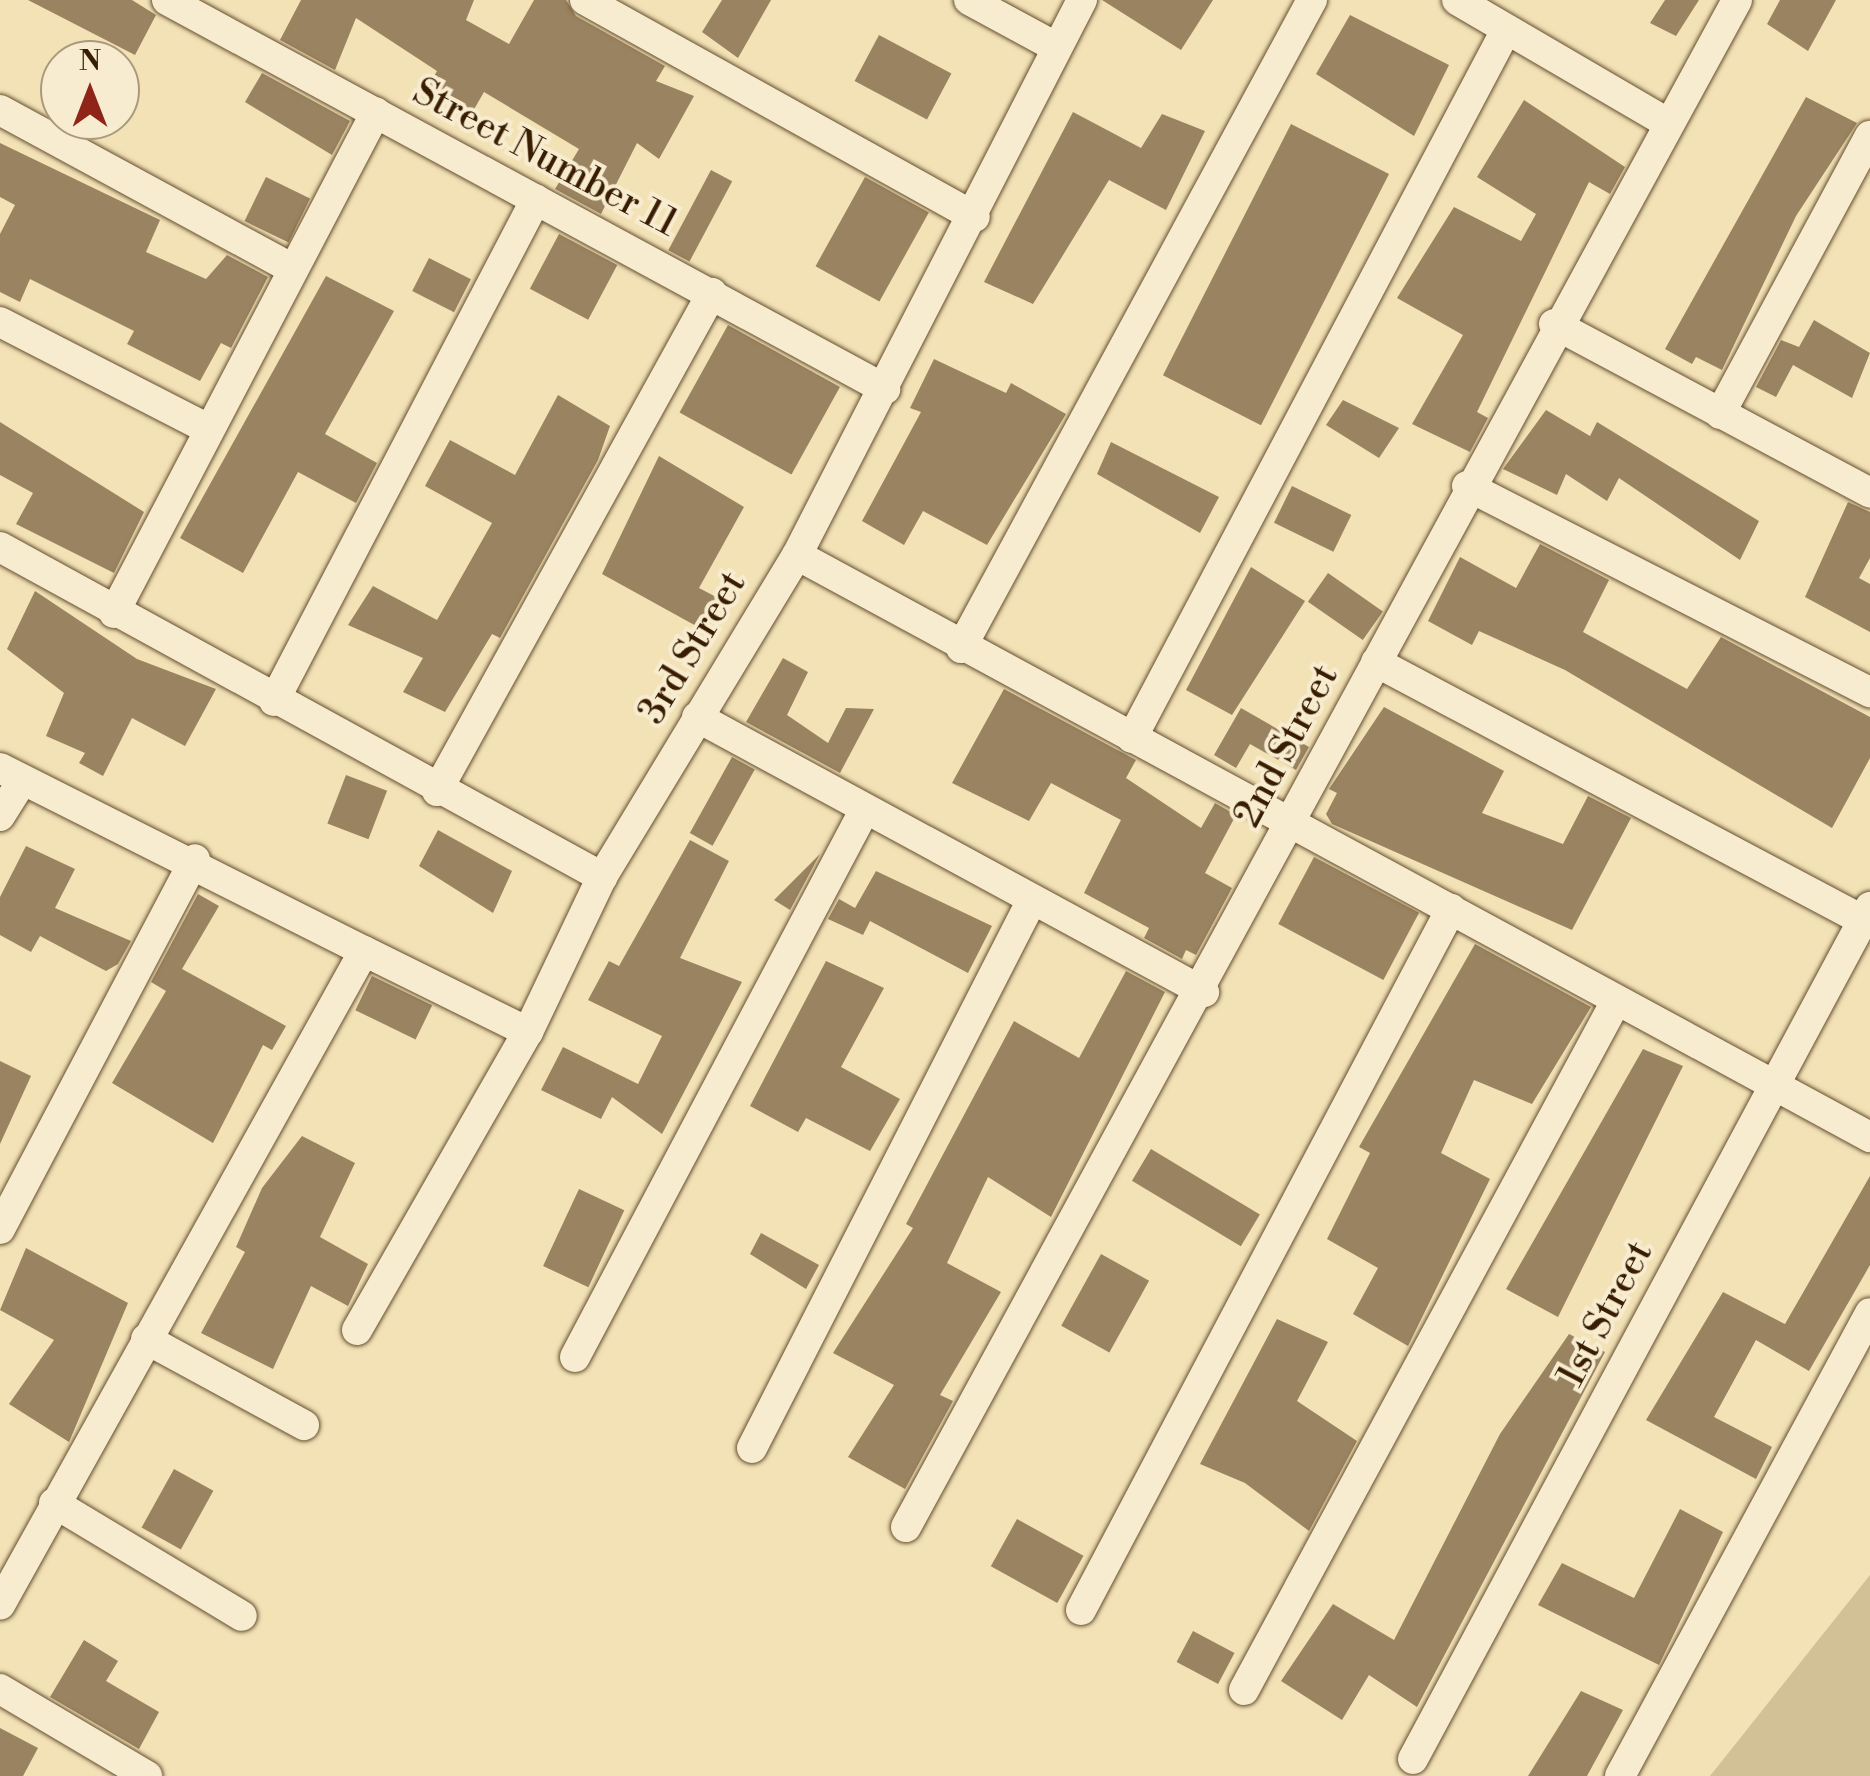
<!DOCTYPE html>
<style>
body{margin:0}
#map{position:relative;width:1870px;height:1776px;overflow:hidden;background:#f2e2b6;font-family:"Libre Bodoni",serif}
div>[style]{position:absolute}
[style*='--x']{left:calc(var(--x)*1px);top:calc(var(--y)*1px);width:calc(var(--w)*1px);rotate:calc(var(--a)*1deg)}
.green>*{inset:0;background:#d2c197}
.building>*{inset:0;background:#998360;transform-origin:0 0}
.roads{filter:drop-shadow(0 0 2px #664e2f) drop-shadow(0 0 2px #664e2f)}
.street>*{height:30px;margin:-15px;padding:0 15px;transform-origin:15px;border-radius:15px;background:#f7ecd0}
span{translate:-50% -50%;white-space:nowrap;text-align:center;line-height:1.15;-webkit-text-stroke:8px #f7ecd0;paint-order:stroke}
.street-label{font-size:38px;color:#381d02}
.north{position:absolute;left:40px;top:40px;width:100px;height:100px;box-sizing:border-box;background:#f7ecd0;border:2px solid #ab997e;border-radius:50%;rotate:0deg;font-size:28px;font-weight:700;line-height:40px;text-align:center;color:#381d02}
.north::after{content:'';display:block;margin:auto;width:35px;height:45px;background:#8f2418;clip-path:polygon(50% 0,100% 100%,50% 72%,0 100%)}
</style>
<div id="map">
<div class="green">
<i style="clip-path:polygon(1870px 1575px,1870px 1776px,1710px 1776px)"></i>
</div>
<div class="building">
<i style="clip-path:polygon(28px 0,132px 0,156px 15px,135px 55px)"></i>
<i style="clip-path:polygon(301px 0,474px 0,466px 20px,509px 44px,534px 0,566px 0,576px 16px,665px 66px,656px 81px,694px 96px,659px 159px,637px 143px,601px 214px,555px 189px,579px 149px,484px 92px,473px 111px,429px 85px,437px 71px,356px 18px,335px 70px,280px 40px)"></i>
<i style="clip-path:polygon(722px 0,771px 0,738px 58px,702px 32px)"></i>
<i style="clip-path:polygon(1102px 0,1213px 0,1181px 50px)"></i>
<i style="clip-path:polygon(1665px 0,1699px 0,1676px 36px,1650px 23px)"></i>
<i style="clip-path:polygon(1780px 0,1836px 0,1808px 51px,1767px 24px)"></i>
<i style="clip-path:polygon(1350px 15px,1449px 65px,1414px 136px,1316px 74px)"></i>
<i style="left:879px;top:35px;width:82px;height:52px;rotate:28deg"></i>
<i style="clip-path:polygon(262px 73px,350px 121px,332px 155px,245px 102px)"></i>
<i style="clip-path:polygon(1806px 97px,1857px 123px,1796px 216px,1722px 370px,1696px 357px,1692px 364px,1665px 349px)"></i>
<i style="clip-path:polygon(1524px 100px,1625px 167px,1610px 194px,1589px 182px,1477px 412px,1488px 418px,1470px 452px,1412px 424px,1463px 335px,1397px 298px,1454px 207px,1521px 241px,1536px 214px,1477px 177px)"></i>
<i style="clip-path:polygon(1073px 112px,1141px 148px,1162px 114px,1205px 131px,1166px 210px,1109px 180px,1033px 304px,984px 282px)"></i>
<i style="left:1291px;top:124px;width:110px;height:282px;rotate:27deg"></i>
<i style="clip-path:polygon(0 143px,160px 220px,146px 252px,206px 279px,227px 255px,268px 277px,231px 348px,221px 343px,200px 381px,127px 344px,134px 331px,30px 279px,20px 302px,0 292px,0 234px,15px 205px,0 197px)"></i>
<i style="left:711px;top:170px;width:24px;height:91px;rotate:28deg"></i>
<i style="left:266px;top:177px;width:49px;height:49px;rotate:26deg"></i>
<i style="left:865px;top:177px;width:73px;height:102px;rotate:29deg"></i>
<i style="left:559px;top:234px;width:66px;height:62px;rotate:28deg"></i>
<i style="left:429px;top:258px;width:47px;height:37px;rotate:27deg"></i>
<i style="clip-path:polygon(326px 276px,394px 311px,325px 434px,377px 463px,356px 503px,298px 472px,243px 573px,180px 538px)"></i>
<i style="clip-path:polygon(1814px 320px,1870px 353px,1852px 398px,1793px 365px,1776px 397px,1756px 387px,1781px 340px,1799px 347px)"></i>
<i style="left:728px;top:325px;width:128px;height:100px;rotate:29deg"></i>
<i style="clip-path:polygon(934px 359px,1006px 393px,1011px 383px,1066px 414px,987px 545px,923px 511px,904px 545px,862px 521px,921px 412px,910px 408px)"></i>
<i style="clip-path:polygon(558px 395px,610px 426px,598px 460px,500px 638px,492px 634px,445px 712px,403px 692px,423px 658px,348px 625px,373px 586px,437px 620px,492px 523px,425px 486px,450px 440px,515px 475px)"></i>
<i style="clip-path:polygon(1343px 400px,1399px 428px,1379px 458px,1326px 425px)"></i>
<i style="clip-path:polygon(1546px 410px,1590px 436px,1597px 422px,1759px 521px,1740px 560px,1619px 478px,1607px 501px,1566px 474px,1557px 495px,1503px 469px)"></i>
<i style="clip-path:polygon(0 422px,144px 512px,114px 573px,16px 524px,33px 493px,0 475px)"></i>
<i style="clip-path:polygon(1111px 442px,1219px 497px,1200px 533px,1097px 474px)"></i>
<i style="clip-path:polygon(659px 456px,744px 507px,699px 588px,720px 599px,707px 632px,602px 574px)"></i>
<i style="left:1292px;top:486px;width:66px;height:41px;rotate:26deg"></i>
<i style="clip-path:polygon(1848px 502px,1870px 512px,1870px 558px,1859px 578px,1870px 584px,1870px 632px,1805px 597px)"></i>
<i style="clip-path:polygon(1540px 544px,1609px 580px,1583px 632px,1687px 689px,1721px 637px,1870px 717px,1870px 758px,1832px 828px,1565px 670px,1479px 631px,1472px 645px,1428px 621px,1460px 557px,1516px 588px)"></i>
<i style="clip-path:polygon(1251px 567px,1305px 601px,1232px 715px,1186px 690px)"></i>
<i style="left:1328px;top:573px;width:67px;height:35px;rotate:35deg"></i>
<i style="clip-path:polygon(35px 591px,137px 659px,216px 689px,185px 746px,132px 718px,103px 776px,79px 763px,85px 753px,46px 736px,64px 693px,7px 649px)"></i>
<i style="clip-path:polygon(783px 658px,808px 672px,787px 715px,828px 743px,846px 708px,874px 709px,840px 773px,746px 722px)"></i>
<i style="clip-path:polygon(1004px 689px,1136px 760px,1126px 778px,1201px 828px,1215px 803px,1236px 815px,1205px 873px,1232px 888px,1196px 955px,1186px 950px,1182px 959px,1144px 938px,1149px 928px,1084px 893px,1121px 820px,1051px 783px,1029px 821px,952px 783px)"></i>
<i style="clip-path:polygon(1384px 707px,1504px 771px,1482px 813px,1563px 844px,1588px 796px,1631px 818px,1572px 930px,1332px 824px,1326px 814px,1337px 793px,1329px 789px)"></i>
<i style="clip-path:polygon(1241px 708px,1309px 747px,1296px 770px,1250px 744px,1236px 768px,1214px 755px)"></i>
<i style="left:732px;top:757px;width:26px;height:87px;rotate:29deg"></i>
<i style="left:346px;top:775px;width:44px;height:52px;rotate:21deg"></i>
<i style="clip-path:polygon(438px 830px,512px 871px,493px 913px,419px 866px)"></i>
<i style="clip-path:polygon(690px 840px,729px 861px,680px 958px,742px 982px,662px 1134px,612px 1097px,601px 1119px,541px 1090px,563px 1047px,638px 1084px,662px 1036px,588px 1000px,609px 961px,619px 966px)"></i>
<i style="clip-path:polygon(26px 846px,75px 869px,55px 908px,131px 941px,118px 964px,106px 971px,40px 936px,31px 952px,0 935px,0 897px)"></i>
<i style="clip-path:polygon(820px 854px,790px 910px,774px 900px)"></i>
<i style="left:1314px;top:857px;width:119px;height:76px;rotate:28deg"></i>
<i style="clip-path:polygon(876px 871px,992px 926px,968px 973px,870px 921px,863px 935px,828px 919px,839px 899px,855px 908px)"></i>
<i style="clip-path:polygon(198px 894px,219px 906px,182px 969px,286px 1026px,272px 1050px,263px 1045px,213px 1143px,112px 1083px,166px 991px,151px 982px)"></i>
<i style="clip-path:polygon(1475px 944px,1591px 1007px,1532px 1104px,1474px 1080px,1441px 1153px,1490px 1179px,1408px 1346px,1353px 1314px,1378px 1268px,1327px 1239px,1370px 1153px,1359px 1147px)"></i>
<i style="clip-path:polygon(826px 961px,884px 988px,841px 1067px,900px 1099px,870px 1151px,806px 1118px,798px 1132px,750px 1106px)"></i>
<i style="clip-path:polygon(1126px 971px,1165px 992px,1051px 1217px,988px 1177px,947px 1263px,1001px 1292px,940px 1395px,953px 1401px,905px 1489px,848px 1457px,894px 1385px,833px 1353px,913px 1228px,906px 1224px,1014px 1021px,1079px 1058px)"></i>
<i style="left:372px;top:976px;width:67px;height:38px;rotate:26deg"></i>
<i style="clip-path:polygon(1643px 1049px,1683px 1066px,1558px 1317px,1506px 1289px)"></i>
<i style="clip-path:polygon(0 1061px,31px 1076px,0 1144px)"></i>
<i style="clip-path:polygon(302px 1136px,355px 1163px,320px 1237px,368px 1264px,348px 1306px,311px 1286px,273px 1369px,201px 1333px,245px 1252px,236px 1247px,262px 1188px)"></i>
<i style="left:1151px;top:1149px;width:127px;height:37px;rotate:31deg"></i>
<i style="clip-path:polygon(1870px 1176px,1870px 1265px,1809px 1371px,1756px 1340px,1714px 1417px,1772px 1447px,1756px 1479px,1646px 1420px,1723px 1292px,1785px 1324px)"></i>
<i style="left:579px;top:1189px;width:50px;height:85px;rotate:25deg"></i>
<i style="clip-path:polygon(761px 1233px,819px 1265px,806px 1289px,750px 1254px)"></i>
<i style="clip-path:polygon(26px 1248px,128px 1303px,69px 1442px,9px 1404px,54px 1340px,0 1310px)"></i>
<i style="left:1101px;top:1254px;width:55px;height:82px;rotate:29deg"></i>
<i style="clip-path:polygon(1277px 1319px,1328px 1342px,1297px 1401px,1357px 1441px,1309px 1531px,1245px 1483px,1200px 1464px)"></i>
<i style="clip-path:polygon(1569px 1334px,1605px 1352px,1417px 1707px,1369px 1675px,1342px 1720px,1281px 1681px,1333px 1604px,1394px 1640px,1500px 1434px)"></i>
<i style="left:174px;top:1469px;width:45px;height:67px;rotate:29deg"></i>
<i style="clip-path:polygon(1680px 1509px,1723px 1532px,1659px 1665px,1538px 1605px,1562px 1563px,1634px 1598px)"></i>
<i style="left:1017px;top:1519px;width:76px;height:54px;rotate:29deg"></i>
<i style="left:1193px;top:1631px;width:47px;height:35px;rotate:28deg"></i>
<i style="clip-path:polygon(84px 1640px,118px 1661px,106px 1681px,159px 1712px,139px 1749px,50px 1697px)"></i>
<i style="clip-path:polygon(1581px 1691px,1623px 1710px,1587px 1776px,1528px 1776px)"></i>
<i style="clip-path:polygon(0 1728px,38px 1748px,23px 1776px,0 1776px)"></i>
</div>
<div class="roads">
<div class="street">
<i style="--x:167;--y:0;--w:817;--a:28.45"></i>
<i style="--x:585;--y:0;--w:446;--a:29.1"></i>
<i style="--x:969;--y:0;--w:99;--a:28.4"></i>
<i style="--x:1457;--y:0;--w:242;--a:30.3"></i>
<i style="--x:0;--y:110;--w:329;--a:28.5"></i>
<i style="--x:0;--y:322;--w:229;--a:27.2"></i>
<i style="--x:1554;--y:324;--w:358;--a:28.1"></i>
<i style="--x:1720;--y:414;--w:316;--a:-61.7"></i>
<i style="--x:1467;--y:486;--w:453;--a:27.1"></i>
<i style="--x:0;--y:547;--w:687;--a:28.73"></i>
<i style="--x:797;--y:555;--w:1221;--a:28.48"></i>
<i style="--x:114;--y:613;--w:565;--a:-62.39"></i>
<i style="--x:961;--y:648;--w:737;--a:-61.56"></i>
<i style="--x:1376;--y:662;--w:550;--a:27.96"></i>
<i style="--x:274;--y:701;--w:566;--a:-62.44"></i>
<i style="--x:697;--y:717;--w:577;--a:28.48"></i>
<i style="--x:1132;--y:738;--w:801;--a:-62.15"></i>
<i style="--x:0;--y:768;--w:407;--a:26.7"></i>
<i style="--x:364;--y:951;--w:748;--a:119.1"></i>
<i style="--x:437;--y:791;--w:569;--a:-61.09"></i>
<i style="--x:0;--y:816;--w:41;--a:-57.8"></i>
<i style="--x:364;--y:951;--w:183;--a:26.3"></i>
<i style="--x:0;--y:1229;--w:418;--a:-62.2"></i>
<i style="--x:357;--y:1330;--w:344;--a:-60.2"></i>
<i style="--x:528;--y:1032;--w:172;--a:-64.5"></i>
<i style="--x:602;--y:877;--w:376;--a:-58.8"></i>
<i style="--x:797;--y:555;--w:624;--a:-62.82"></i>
<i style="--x:146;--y:1339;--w:180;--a:28.6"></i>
<i style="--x:575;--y:1357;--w:620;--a:-62.11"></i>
<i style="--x:752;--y:1448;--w:615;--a:-62.94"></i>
<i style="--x:54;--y:1503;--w:219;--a:31"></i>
<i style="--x:906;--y:1527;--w:1738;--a:-61.44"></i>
<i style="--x:1081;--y:1610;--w:793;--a:-62.17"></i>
<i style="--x:0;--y:1689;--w:171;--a:30.6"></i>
<i style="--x:1244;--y:1690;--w:783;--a:-61.63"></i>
<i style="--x:1413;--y:1759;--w:967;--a:-61.79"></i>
<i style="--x:1620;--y:1776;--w:526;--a:-61.63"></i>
</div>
</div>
<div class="street-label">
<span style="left:545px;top:158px;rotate:28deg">Street Number 11</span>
<span style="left:693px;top:648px;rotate:-59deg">3rd Street</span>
<span style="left:1287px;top:746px;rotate:-62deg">2nd Street</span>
<span style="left:1606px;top:1314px;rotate:-62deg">1st Street</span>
</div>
<div class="north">N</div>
</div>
